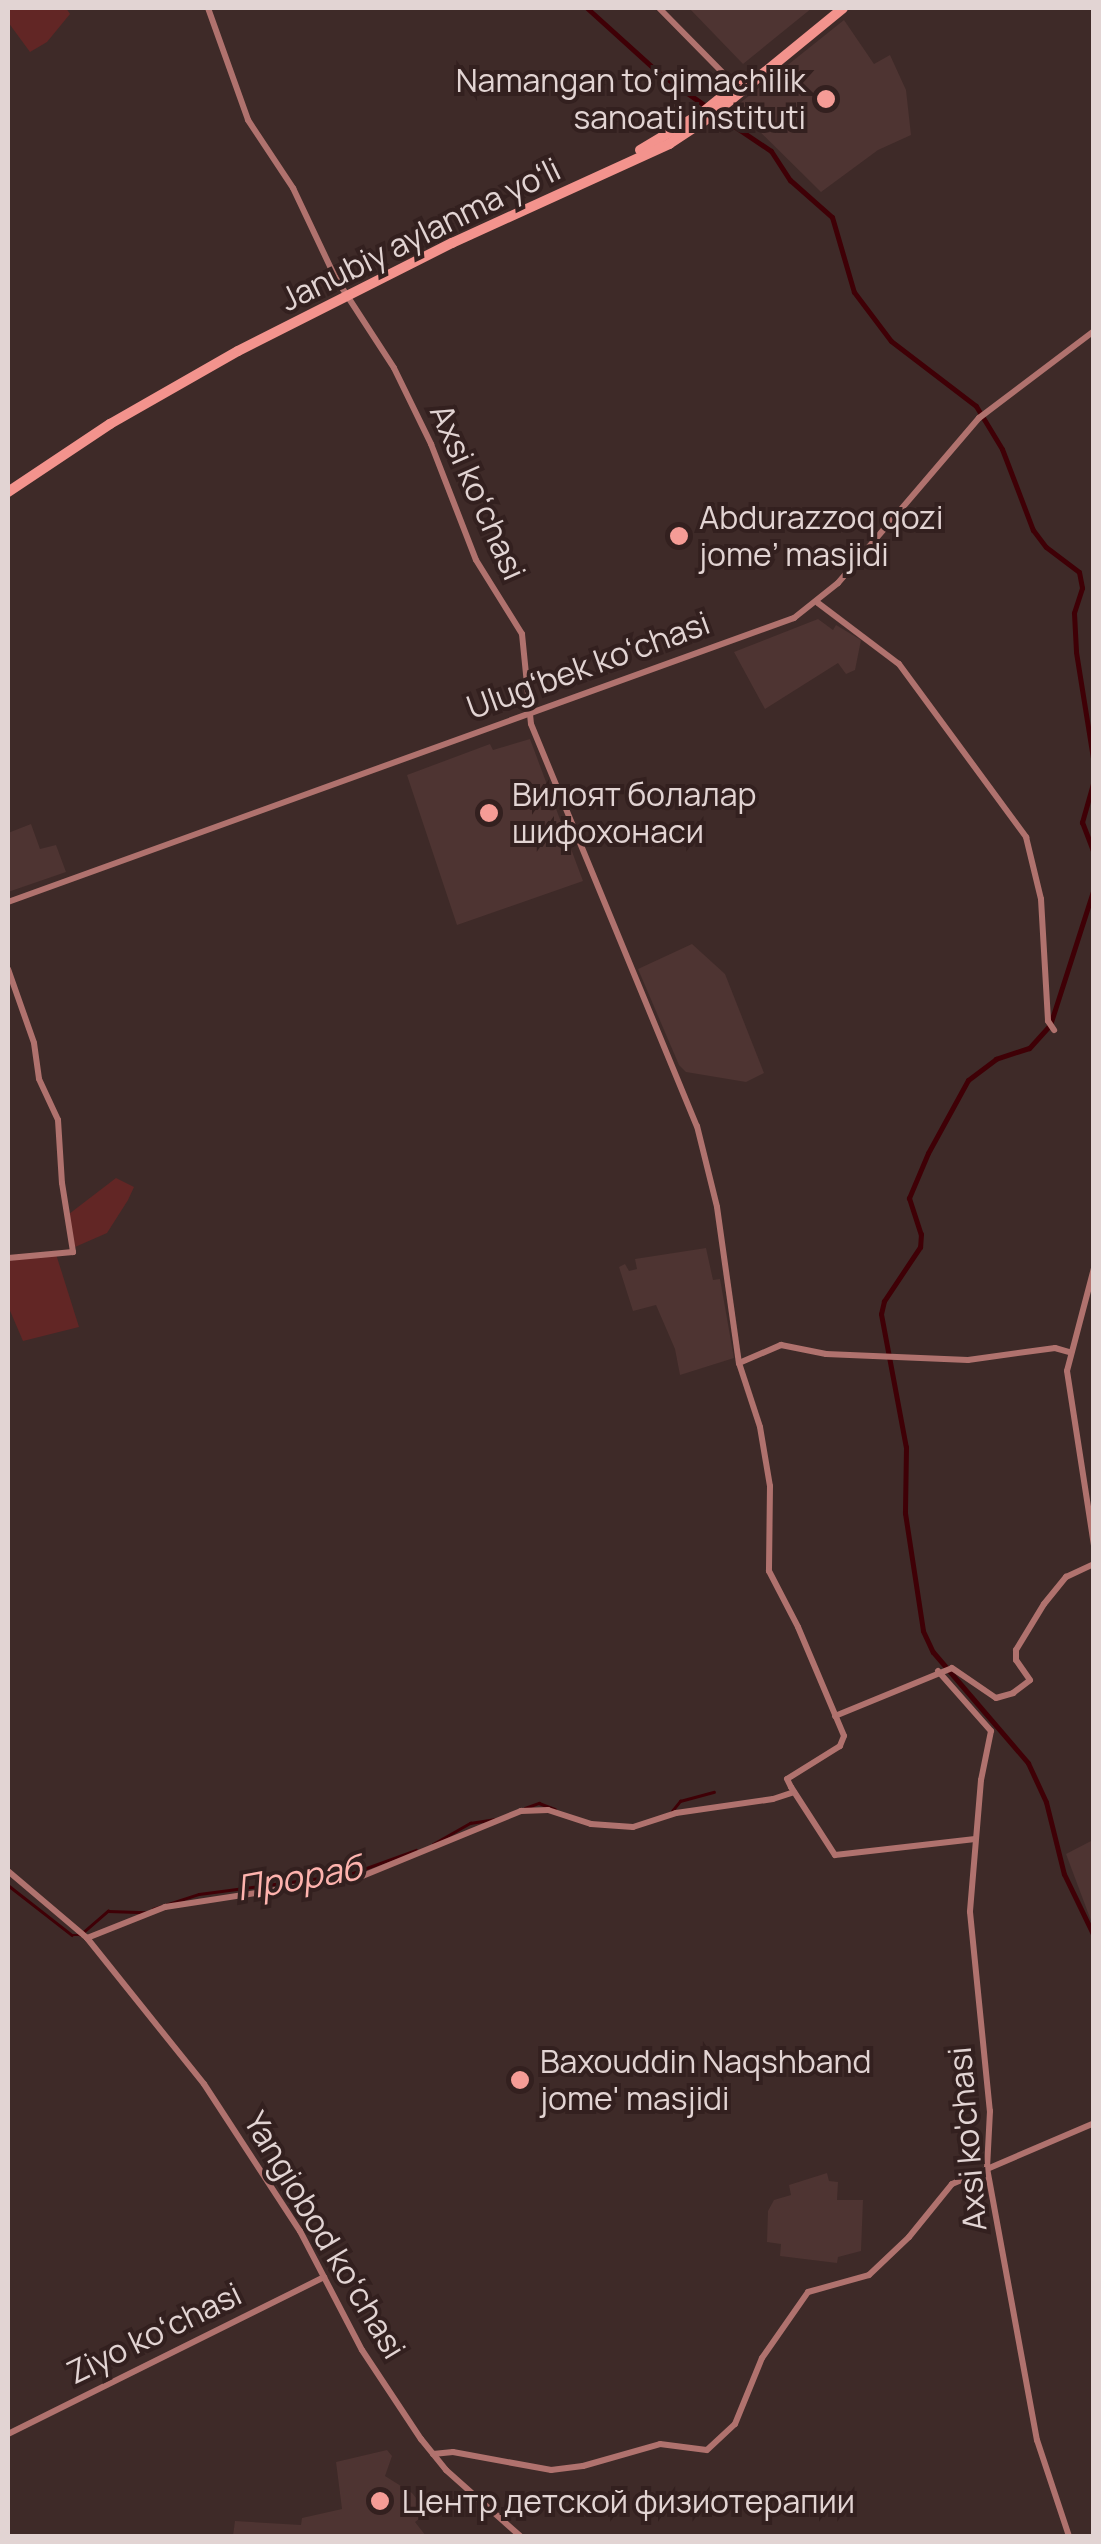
<!DOCTYPE html>
<meta charset="utf-8">
<style>
body{margin:0}
#map{position:relative;width:1101px;height:2544px;overflow:hidden;background:#3e2a28;font-family:Manrope,sans-serif}
div>[style]{position:absolute}
[style*='--x']{left:calc(var(--x)*1px);top:calc(var(--y)*1px);width:calc(var(--w)*1px);rotate:calc(var(--a)*1deg)}
.built>*{inset:0;background:#4e3432}
.green>*{inset:0;background:#622625}
.stream>*{height:2.5px;margin:-1.25px;padding:0 1.25px;transform-origin:1.25px;border-radius:1.25px;background:#3f0006}
.canal>*{height:5px;margin:-2.5px;padding:0 2.5px;transform-origin:2.5px;border-radius:2.5px;background:#3f0006}
.secondary>*{height:6px;margin:-3px;padding:0 3px;transform-origin:3px;border-radius:3px;background:#b0726e}
.highway>*{height:10px;margin:-5px;padding:0 5px;transform-origin:5px;border-radius:5px;background:#f3938d}
.dots>*{width:28px;height:28px;translate:-50% -50%;box-sizing:border-box;border:5px solid #33201f;border-radius:50%}
span{translate:-50% -50%;white-space:nowrap;text-align:center;line-height:1.15;-webkit-text-stroke:8px #33201f;paint-order:stroke}
.poi-label{font-size:32px;color:#e2d4d3}
.right{translate:-100% -50%;text-align:right}
.left{translate:0 -50%;text-align:left}
.street-label{font-size:32px;color:#e2d4d3}
.water-label{font-size:35px;color:#feb3ae;font-style:italic}
.frame{position:absolute;inset:0;border:10px solid #e2d4d3;pointer-events:none}
</style>
<div id="map">
<div class="built">
<i style="clip-path:polygon(689px 8px,812px 8px,743px 64px)"></i>
<i style="clip-path:polygon(844px 20px,874px 64px,890px 55px,906px 90px,911px 135px,878px 150px,821px 192px,735px 107px)"></i>
<i style="clip-path:polygon(818px 619px,833px 630px,836px 625px,861px 640px,855px 670px,846px 674px,838px 663px,765px 709px,734px 652px)"></i>
<i style="clip-path:polygon(530px 739px,583px 881px,457px 925px,407px 775px,490px 744px,493px 750px)"></i>
<i style="clip-path:polygon(31px 824px,40px 849px,56px 845px,66px 872px,8px 892px,8px 833px)"></i>
<i style="clip-path:polygon(692px 944px,725px 974px,764px 1073px,746px 1082px,686px 1072px,679px 1065px,638px 969px)"></i>
<i style="clip-path:polygon(706px 1248px,713px 1280px,720px 1279px,734px 1358px,680px 1375px,675px 1349px,656px 1305px,633px 1311px,619px 1267px,625px 1264px,629px 1271px,637px 1269px,635px 1259px)"></i>
<i style="clip-path:polygon(1093px 1840px,1093px 1926px,1066px 1854px)"></i>
<i style="clip-path:polygon(827px 2173px,829px 2181px,838px 2182px,837px 2200px,863px 2200px,861px 2251px,838px 2257px,837px 2263px,780px 2256px,781px 2244px,767px 2242px,768px 2211px,774px 2200px,791px 2195px,789px 2185px)"></i>
<i style="clip-path:polygon(387px 2450px,392px 2456px,385px 2476px,412px 2493px,428px 2512px,415px 2522px,426px 2536px,233px 2536px,235px 2521px,301px 2525px,302px 2518px,342px 2509px,336px 2462px)"></i>
</div>
<div class="green">
<i style="clip-path:polygon(8px 8px,66px 8px,70px 14px,47px 42px,30px 52px,8px 22px)"></i>
<i style="clip-path:polygon(116px 1178px,134px 1187px,128px 1200px,107px 1233px,75px 1247px,69px 1214px)"></i>
<i style="clip-path:polygon(56px 1254px,79px 1327px,23px 1341px,8px 1306px,8px 1261px)"></i>
</div>
<div class="stream">
<i style="--x:525;--y:1808;--w:15;--a:-20"></i>
<i style="--x:539;--y:1803;--w:17;--a:21"></i>
<i style="--x:672;--y:1811;--w:13;--a:-51"></i>
<i style="--x:680;--y:1801;--w:35;--a:-15"></i>
<i style="--x:433;--y:1844;--w:43;--a:-29.6"></i>
<i style="--x:470;--y:1823;--w:24;--a:-9"></i>
<i style="--x:8;--y:1885;--w:81;--a:38"></i>
<i style="--x:72;--y:1935;--w:8;--a:0"></i>
<i style="--x:80;--y:1935;--w:37;--a:-41"></i>
<i style="--x:108;--y:1911;--w:38;--a:2"></i>
<i style="--x:153;--y:1909;--w:48;--a:-18.1"></i>
<i style="--x:199;--y:1894;--w:152;--a:-7.5"></i>
<i style="--x:350;--y:1874;--w:70;--a:-20"></i>
</div>
<div class="canal">
<i style="--x:587;--y:8;--w:97;--a:42.1"></i>
<i style="--x:659;--y:73;--w:59;--a:35.3"></i>
<i style="--x:716;--y:114;--w:66;--a:33.9"></i>
<i style="--x:771;--y:151;--w:35;--a:57"></i>
<i style="--x:790;--y:180;--w:56;--a:41.4"></i>
<i style="--x:832;--y:217;--w:78;--a:73.7"></i>
<i style="--x:854;--y:292;--w:61;--a:52.9"></i>
<i style="--x:891;--y:341;--w:107;--a:37.4"></i>
<i style="--x:976;--y:406;--w:50;--a:58.8"></i>
<i style="--x:1002;--y:449;--w:87;--a:69.1"></i>
<i style="--x:1033;--y:530;--w:21;--a:53"></i>
<i style="--x:1046;--y:547;--w:41;--a:37.1"></i>
<i style="--x:1079;--y:572;--w:16;--a:79"></i>
<i style="--x:1082;--y:588;--w:26;--a:108"></i>
<i style="--x:1074;--y:613;--w:39;--a:87"></i>
<i style="--x:1076;--y:652;--w:113;--a:80.9"></i>
<i style="--x:1094;--y:780;--w:44;--a:105.9"></i>
<i style="--x:1082;--y:822;--w:34;--a:69"></i>
<i style="--x:1094;--y:888;--w:144;--a:107.8"></i>
<i style="--x:1050;--y:1025;--w:31;--a:132"></i>
<i style="--x:1029;--y:1048;--w:35;--a:162"></i>
<i style="--x:996;--y:1059;--w:35;--a:143"></i>
<i style="--x:968;--y:1080;--w:83;--a:118.7"></i>
<i style="--x:928;--y:1153;--w:49;--a:112.9"></i>
<i style="--x:909;--y:1198;--w:38;--a:72"></i>
<i style="--x:921;--y:1234;--w:13;--a:94"></i>
<i style="--x:920;--y:1247;--w:65;--a:123.7"></i>
<i style="--x:884;--y:1301;--w:13;--a:103"></i>
<i style="--x:881;--y:1314;--w:135;--a:79.4"></i>
<i style="--x:906;--y:1447;--w:66;--a:90.9"></i>
<i style="--x:905;--y:1513;--w:119;--a:81.3"></i>
<i style="--x:923;--y:1631;--w:23;--a:65"></i>
<i style="--x:933;--y:1652;--w:146;--a:49.4"></i>
<i style="--x:1028;--y:1763;--w:43;--a:65.2"></i>
<i style="--x:1046;--y:1802;--w:74;--a:76"></i>
<i style="--x:1064;--y:1874;--w:69;--a:64.2"></i>
</div>
<div class="secondary">
<i style="--x:208;--y:8;--w:119;--a:70.3"></i>
<i style="--x:248;--y:120;--w:82;--a:56.5"></i>
<i style="--x:293;--y:188;--w:98;--a:64.7"></i>
<i style="--x:335;--y:277;--w:108;--a:57"></i>
<i style="--x:394;--y:368;--w:85;--a:64"></i>
<i style="--x:431;--y:444;--w:124;--a:68.8"></i>
<i style="--x:476;--y:560;--w:87;--a:58.1"></i>
<i style="--x:522;--y:634;--w:90;--a:84.3"></i>
<i style="--x:531;--y:724;--w:435;--a:67.6"></i>
<i style="--x:697;--y:1126;--w:83;--a:76.1"></i>
<i style="--x:717;--y:1207;--w:158;--a:82"></i>
<i style="--x:739;--y:1363;--w:67;--a:71.8"></i>
<i style="--x:760;--y:1427;--w:60;--a:80.4"></i>
<i style="--x:770;--y:1486;--w:85;--a:90.7"></i>
<i style="--x:769;--y:1571;--w:63;--a:62.6"></i>
<i style="--x:798;--y:1627;--w:118;--a:67.1"></i>
<i style="--x:844;--y:1736;--w:11;--a:112"></i>
<i style="--x:840;--y:1746;--w:62;--a:148.1"></i>
<i style="--x:787;--y:1779;--w:9;--a:63"></i>
<i style="--x:791;--y:1787;--w:81;--a:57.1"></i>
<i style="--x:835;--y:1855;--w:141;--a:-6.5"></i>
<i style="--x:659;--y:8;--w:110;--a:45.4"></i>
<i style="--x:818;--y:603;--w:101;--a:37"></i>
<i style="--x:899;--y:664;--w:215;--a:53.7"></i>
<i style="--x:1026;--y:837;--w:64;--a:76.4"></i>
<i style="--x:1041;--y:899;--w:122;--a:86.7"></i>
<i style="--x:1048;--y:1021;--w:11;--a:56"></i>
<i style="--x:8;--y:902;--w:836;--a:-19.87"></i>
<i style="--x:794;--y:618;--w:56;--a:-38.5"></i>
<i style="--x:838;--y:583;--w:217;--a:-49.5"></i>
<i style="--x:979;--y:418;--w:144;--a:-37.1"></i>
<i style="--x:8;--y:969;--w:78;--a:70.6"></i>
<i style="--x:34;--y:1043;--w:36;--a:82"></i>
<i style="--x:39;--y:1079;--w:45;--a:65.1"></i>
<i style="--x:58;--y:1120;--w:63;--a:86.4"></i>
<i style="--x:62;--y:1183;--w:70;--a:80.9"></i>
<i style="--x:73;--y:1252;--w:65;--a:174.7"></i>
<i style="--x:1094;--y:1268;--w:106;--a:104.7"></i>
<i style="--x:1067;--y:1371;--w:177;--a:81.2"></i>
<i style="--x:739;--y:1363;--w:46;--a:-23.2"></i>
<i style="--x:781;--y:1345;--w:46;--a:11.3"></i>
<i style="--x:826;--y:1354;--w:142;--a:2.4"></i>
<i style="--x:968;--y:1360;--w:88;--a:-7.9"></i>
<i style="--x:1055;--y:1348;--w:15;--a:16"></i>
<i style="--x:938;--y:1671;--w:80;--a:48.5"></i>
<i style="--x:991;--y:1731;--w:50;--a:101.5"></i>
<i style="--x:981;--y:1780;--w:132;--a:94.8"></i>
<i style="--x:970;--y:1912;--w:200;--a:84.3"></i>
<i style="--x:990;--y:2111;--w:57;--a:93"></i>
<i style="--x:987;--y:2168;--w:277;--a:79.6"></i>
<i style="--x:1037;--y:2440;--w:101;--a:71.6"></i>
<i style="--x:835;--y:1716;--w:126;--a:-22.3"></i>
<i style="--x:952;--y:1668;--w:53;--a:34.3"></i>
<i style="--x:996;--y:1698;--w:18;--a:-16"></i>
<i style="--x:1013;--y:1693;--w:21;--a:-37"></i>
<i style="--x:1030;--y:1680;--w:24;--a:-125"></i>
<i style="--x:1016;--y:1660;--w:10;--a:-90"></i>
<i style="--x:1016;--y:1650;--w:54;--a:-58.7"></i>
<i style="--x:1044;--y:1604;--w:35;--a:-51"></i>
<i style="--x:1066;--y:1577;--w:31;--a:-25"></i>
<i style="--x:8;--y:1871;--w:104;--a:40.3"></i>
<i style="--x:87;--y:1938;--w:187;--a:51.3"></i>
<i style="--x:204;--y:2084;--w:176;--a:56.9"></i>
<i style="--x:300;--y:2231;--w:134;--a:62.5"></i>
<i style="--x:362;--y:2350;--w:107;--a:56.5"></i>
<i style="--x:421;--y:2439;--w:40;--a:51"></i>
<i style="--x:446;--y:2470;--w:99;--a:41.7"></i>
<i style="--x:87;--y:1938;--w:84;--a:-21.7"></i>
<i style="--x:165;--y:1907;--w:197;--a:-8.7"></i>
<i style="--x:360;--y:1877;--w:174;--a:-22.3"></i>
<i style="--x:521;--y:1811;--w:27;--a:-2"></i>
<i style="--x:548;--y:1810;--w:45;--a:18"></i>
<i style="--x:591;--y:1824;--w:42;--a:4.1"></i>
<i style="--x:633;--y:1827;--w:45;--a:-18"></i>
<i style="--x:676;--y:1813;--w:98;--a:-8.2"></i>
<i style="--x:773;--y:1799;--w:22;--a:-18"></i>
<i style="--x:8;--y:2434;--w:353;--a:-26.4"></i>
<i style="--x:433;--y:2454;--w:20;--a:-6"></i>
<i style="--x:453;--y:2452;--w:100;--a:10.4"></i>
<i style="--x:551;--y:2470;--w:32;--a:-7"></i>
<i style="--x:583;--y:2466;--w:80;--a:-15.9"></i>
<i style="--x:660;--y:2444;--w:47;--a:7.3"></i>
<i style="--x:707;--y:2450;--w:38;--a:-43"></i>
<i style="--x:735;--y:2424;--w:71;--a:-67.8"></i>
<i style="--x:762;--y:2358;--w:80;--a:-55.1"></i>
<i style="--x:808;--y:2292;--w:63;--a:-15.6"></i>
<i style="--x:869;--y:2275;--w:55;--a:-43.5"></i>
<i style="--x:909;--y:2237;--w:68;--a:-50.9"></i>
<i style="--x:952;--y:2184;--w:155;--a:-23.2"></i>
</div>
<div class="highway">
<i style="--x:640;--y:150;--w:72;--a:-30.8"></i>
<i style="--x:702;--y:113;--w:55;--a:-39.1"></i>
<i style="--x:8;--y:492;--w:123;--a:-33.7"></i>
<i style="--x:110;--y:424;--w:147;--a:-29.7"></i>
<i style="--x:238;--y:351;--w:240;--a:-26.8"></i>
<i style="--x:452;--y:243;--w:239;--a:-24.5"></i>
<i style="--x:669;--y:144;--w:49;--a:-33.4"></i>
<i style="--x:710;--y:117;--w:172;--a:-39.3"></i>
</div>
<div class="dots">
<i style="left:826px;top:99px;background:#f59c96"></i>
<i style="left:679px;top:536px;background:#f59c96"></i>
<i style="left:489px;top:813px;background:#f59c96"></i>
<i style="left:520px;top:2080px;background:#f59c96"></i>
<i style="left:380px;top:2501px;background:#f59c96"></i>
</div>
<div class="poi-label">
<span class="right" style="left:806px;top:99px">Namangan to‘qimachilik<br>sanoati instituti</span>
<span class="left" style="left:699px;top:536px">Abdurazzoq qozi<br>jome’ masjidi</span>
<span class="left" style="left:512px;top:813px">Вилоят болалар<br>шифохонаси</span>
<span class="left" style="left:540px;top:2080px">Baxouddin Naqshband<br>jome' masjidi</span>
<span class="left" style="left:402px;top:2501px">Центр детской физиотерапии</span>
</div>
<div class="street-label">
<span style="left:420px;top:234px;rotate:-26deg">Janubiy aylanma yoʻli</span>
<span style="left:478px;top:492px;rotate:66deg">Axsi koʻchasi</span>
<span style="left:588px;top:665px;rotate:-20deg">Ulugʻbek koʻchasi</span>
<span style="left:967px;top:2139px;rotate:-95deg">Axsi ko'chasi</span>
<span style="left:325px;top:2235px;rotate:59deg">Yangiobod koʻchasi</span>
<span style="left:154px;top:2333px;rotate:-26deg">Ziyo koʻchasi</span>
</div>
<div class="water-label">
<span style="left:299px;top:1877px;rotate:-10deg">Прораб</span>
</div>
<div class="frame"></div>
</div>
